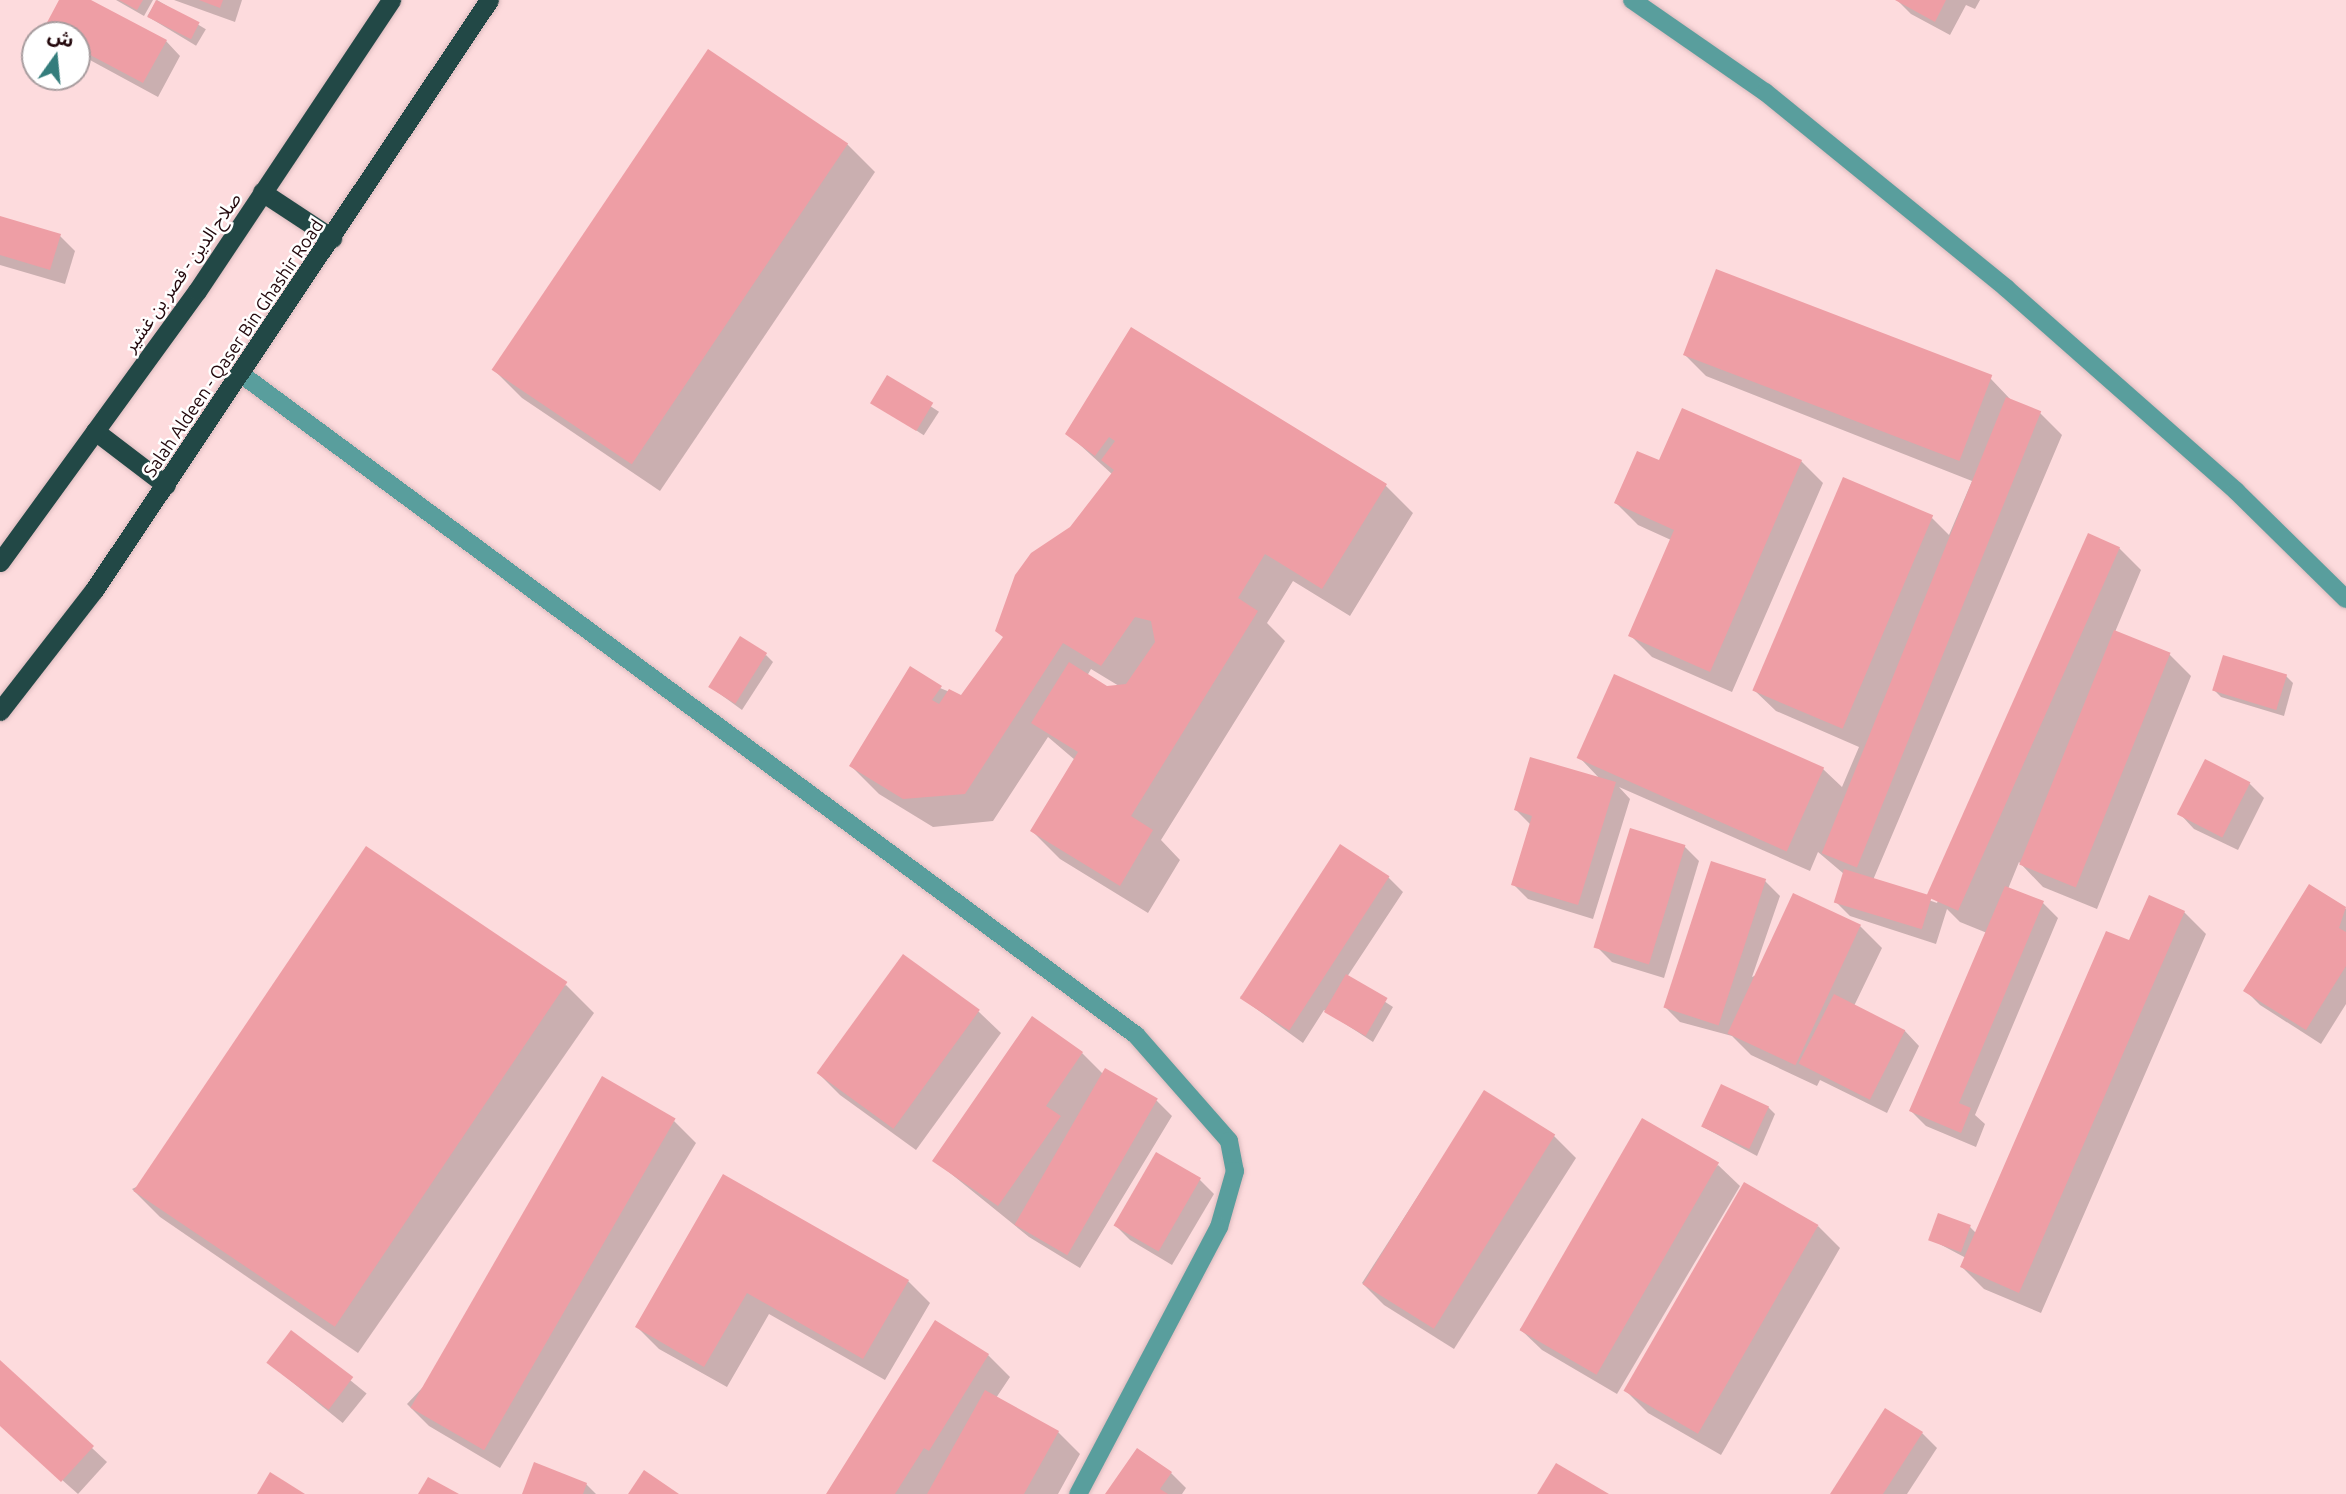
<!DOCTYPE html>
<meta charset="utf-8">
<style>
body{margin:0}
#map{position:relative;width:2346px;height:1494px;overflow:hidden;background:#fddbdd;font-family:Ubuntu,"Noto Sans Arabic",sans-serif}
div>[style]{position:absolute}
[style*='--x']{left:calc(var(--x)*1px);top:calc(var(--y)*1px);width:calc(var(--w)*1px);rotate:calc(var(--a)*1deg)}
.shadow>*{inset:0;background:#0003;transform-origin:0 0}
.building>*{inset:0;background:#ee9ea5;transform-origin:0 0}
.roads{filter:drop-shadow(0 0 2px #dab9bc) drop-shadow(0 0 2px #dab9bc)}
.service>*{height:18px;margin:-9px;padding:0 9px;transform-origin:9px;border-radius:9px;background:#599e9d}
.minor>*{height:18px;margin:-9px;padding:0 9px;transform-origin:9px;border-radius:9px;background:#599e9d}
.trunk>*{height:19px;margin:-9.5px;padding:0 9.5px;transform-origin:9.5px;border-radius:9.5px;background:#224846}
span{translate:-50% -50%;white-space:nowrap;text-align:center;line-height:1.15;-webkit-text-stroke:5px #fff;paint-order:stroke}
.street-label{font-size:18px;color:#23080c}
.north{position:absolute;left:21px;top:21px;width:70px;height:70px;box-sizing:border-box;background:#fff;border:2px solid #a79c9e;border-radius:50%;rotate:15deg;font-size:19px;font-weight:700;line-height:28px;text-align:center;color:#23080c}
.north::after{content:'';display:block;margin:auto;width:24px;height:32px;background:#347d7c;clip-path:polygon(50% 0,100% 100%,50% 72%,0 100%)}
</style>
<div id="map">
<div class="shadow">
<i style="clip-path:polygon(61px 0,88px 0,166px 41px,180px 56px,158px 97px,77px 53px,77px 35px,51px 35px,45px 29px)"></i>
<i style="clip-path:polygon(116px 0,153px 0,144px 16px)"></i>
<i style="left:157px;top:0;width:57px;height:19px;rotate:31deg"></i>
<i style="clip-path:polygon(174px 0,242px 0,235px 22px)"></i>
<i style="clip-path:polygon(1897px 0,1980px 0,1975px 9px,1966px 5px,1950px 35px,1911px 14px)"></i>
<i style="clip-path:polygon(847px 144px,875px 172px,660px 491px,522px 398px,494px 370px)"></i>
<i style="clip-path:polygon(0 218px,60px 236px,75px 251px,65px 284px,0 265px)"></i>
<i style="clip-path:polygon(evenodd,1132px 330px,1385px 485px,1413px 513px,1350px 616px,1293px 581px,1267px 623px,1285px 641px,1161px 840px,1180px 860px,1148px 913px,1060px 859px,1032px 831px,1075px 760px,1048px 737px,993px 821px,933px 827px,879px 794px,851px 766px,940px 688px,962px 697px,1005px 638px,1071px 528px,1113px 475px,1068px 434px,1132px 330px,1091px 669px,1119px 686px,1107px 687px,1087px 676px,1091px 669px)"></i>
<i style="clip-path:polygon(1684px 354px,1991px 379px,2012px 401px,2040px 413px,2062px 435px,1873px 880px,1937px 903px,2089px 535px,2119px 548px,2141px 570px,2115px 632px,2169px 654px,2191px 676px,2097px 909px,2043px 887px,2019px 862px,2008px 889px,2043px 903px,2058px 918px,1975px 1115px,1985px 1124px,1976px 1147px,1926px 1126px,1911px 1111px,1987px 933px,1960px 922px,1947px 909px,1936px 944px,1850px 916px,1835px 901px,1844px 874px,1818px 852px,1810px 871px,1619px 787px,1630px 799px,1593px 919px,1528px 899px,1513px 884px,1531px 825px,1516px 810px,1601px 780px,1579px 757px,1823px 769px,1842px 787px,1859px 747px,1776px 711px,1754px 690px,1932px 518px,1949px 535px,1972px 481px,1706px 376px)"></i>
<i style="left:887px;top:378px;width:62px;height:28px;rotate:33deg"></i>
<i style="clip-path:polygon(1801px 461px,1823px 483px,1732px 692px,1652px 657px,1630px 635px,1671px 540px,1638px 525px,1616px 503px,1660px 463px)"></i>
<i style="clip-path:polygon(766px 655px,773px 662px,742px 710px,709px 686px)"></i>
<i style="clip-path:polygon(2286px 676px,2293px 683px,2284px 716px,2221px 697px,2214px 690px)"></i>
<i style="clip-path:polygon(2249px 783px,2264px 798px,2238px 850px,2194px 829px,2180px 814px)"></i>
<i style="clip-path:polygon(1684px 846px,1699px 861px,1664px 978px,1612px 962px,1597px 947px)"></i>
<i style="clip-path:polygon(1388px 877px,1403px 892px,1347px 977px,1393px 1007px,1373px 1042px,1324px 1010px,1303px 1043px,1240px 997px)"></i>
<i style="clip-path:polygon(1765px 881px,1780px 896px,1752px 977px,1860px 926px,1882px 948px,1854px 1006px,1905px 1031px,1919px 1046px,1887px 1113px,1820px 1080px,1817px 1086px,1751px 1055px,1732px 1036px,1680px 1022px,1665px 1007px)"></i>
<i style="clip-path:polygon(2309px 886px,2346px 909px,2346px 1004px,2321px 1044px,2260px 1005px,2245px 990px)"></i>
<i style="clip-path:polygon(2184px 912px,2206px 934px,2041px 1313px,1984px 1289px,1962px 1267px,1966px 1258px,1930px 1239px,1970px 1227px,1976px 1233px,2130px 943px)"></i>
<i style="clip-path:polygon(904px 957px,979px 1012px,1001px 1033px,916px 1150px,840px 1095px,818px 1073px)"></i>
<i style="clip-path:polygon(566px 985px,594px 1013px,358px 1353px,160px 1217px,132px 1189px)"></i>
<i style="clip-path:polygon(1082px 1053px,1103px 1074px,1106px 1070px,1157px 1101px,1172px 1116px,1080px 1268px,1029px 1237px,934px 1160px)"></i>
<i style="clip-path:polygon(1485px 1092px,1554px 1136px,1576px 1158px,1454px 1349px,1384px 1305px,1362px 1283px)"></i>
<i style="clip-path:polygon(1768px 1107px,1775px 1114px,1757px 1156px,1703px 1127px)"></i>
<i style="clip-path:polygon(674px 1121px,696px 1143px,500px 1468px,429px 1426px,407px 1404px)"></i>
<i style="clip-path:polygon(1718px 1165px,1740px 1186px,1617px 1394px,1542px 1350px,1520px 1329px)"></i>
<i style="clip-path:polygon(723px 1176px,908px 1281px,930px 1303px,885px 1380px,769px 1314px,727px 1387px,659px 1349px,637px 1327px)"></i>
<i style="clip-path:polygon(1199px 1179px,1214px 1194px,1172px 1265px,1130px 1240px,1115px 1225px)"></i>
<i style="clip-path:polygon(1818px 1226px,1840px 1248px,1721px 1455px,1648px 1413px,1626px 1391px)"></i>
<i style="left:292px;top:1333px;width:96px;height:38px;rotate:39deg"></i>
<i style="clip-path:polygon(988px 1355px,1010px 1377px,996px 1398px,1058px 1432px,1080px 1454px,1058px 1494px,828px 1494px)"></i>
<i style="clip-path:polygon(0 1362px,107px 1462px,78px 1494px,0 1425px)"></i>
<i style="clip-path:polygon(1922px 1433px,1937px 1448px,1907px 1494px,1832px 1494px)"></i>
<i style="clip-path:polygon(1137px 1450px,1171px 1473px,1186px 1488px,1182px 1494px,1107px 1494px)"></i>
<i style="clip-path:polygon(586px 1484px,596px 1494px,523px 1494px)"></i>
</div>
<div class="building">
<i style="clip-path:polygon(59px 0,91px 0,167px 40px,143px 83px,77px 48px,77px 35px,53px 35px,43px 30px)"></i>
<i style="clip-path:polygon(119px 0,143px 0,137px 10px)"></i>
<i style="left:156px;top:0;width:49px;height:19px;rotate:27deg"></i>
<i style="clip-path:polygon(199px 0,223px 0,220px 8px)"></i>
<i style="clip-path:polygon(1895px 0,1946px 0,1935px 22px)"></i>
<i style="left:708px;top:49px;width:169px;height:387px;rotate:34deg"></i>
<i style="clip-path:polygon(0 216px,61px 234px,50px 270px,0 255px)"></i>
<i style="left:1716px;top:269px;width:296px;height:92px;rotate:21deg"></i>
<i style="clip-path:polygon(1131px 327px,1387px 484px,1322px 589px,1265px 554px,1238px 598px,1258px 611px,1131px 816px,1153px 830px,1120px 886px,1030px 831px,1078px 752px,1031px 723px,1069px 662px,1107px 686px,1126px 684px,1155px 642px,1151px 621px,1135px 617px,1101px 666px,1063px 643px,965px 794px,903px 799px,849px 766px,910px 666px,942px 686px,932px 700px,939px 704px,949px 689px,961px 695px,1003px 637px,995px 631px,1015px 575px,1031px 553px,1070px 527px,1114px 470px,1101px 460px,1115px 441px,1109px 437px,1095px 456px,1065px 434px)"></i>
<i style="left:887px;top:375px;width:54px;height:33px;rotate:31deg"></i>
<i style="left:2006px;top:397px;width:38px;height:492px;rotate:22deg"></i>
<i style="clip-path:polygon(1682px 408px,1802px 460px,1710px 672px,1628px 636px,1674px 530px,1614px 503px,1637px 451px,1659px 460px)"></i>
<i style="left:1843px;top:477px;width:98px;height:232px;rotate:23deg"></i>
<i style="left:2088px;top:533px;width:35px;height:398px;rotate:24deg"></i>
<i style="left:2114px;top:630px;width:61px;height:253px;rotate:22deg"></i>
<i style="left:740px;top:636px;width:32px;height:60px;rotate:32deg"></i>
<i style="left:2223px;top:655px;width:67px;height:37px;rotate:17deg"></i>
<i style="left:1614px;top:674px;width:230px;height:92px;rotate:24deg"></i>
<i style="clip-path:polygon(1530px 757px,1616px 782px,1578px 905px,1511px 885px,1532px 816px,1514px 810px)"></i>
<i style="left:2205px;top:759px;width:51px;height:62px;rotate:27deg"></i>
<i style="left:1630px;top:828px;width:58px;height:125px;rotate:17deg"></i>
<i style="left:1340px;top:844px;width:59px;height:184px;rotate:33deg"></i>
<i style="left:366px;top:846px;width:243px;height:416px;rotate:34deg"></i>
<i style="left:1711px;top:861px;width:58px;height:154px;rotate:18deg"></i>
<i style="left:1844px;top:869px;width:92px;height:35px;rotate:17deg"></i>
<i style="clip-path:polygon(2309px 884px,2346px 907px,2339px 928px,2346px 932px,2346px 966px,2306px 1030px,2243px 991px)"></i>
<i style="clip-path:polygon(2005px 886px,2044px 901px,1959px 1103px,1971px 1108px,1961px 1133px,1909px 1111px)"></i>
<i style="left:1793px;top:893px;width:75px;height:155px;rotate:25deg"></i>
<i style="clip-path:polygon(2149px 895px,2185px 911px,2019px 1293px,1960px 1267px,2106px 931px,2129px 940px)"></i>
<i style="left:903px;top:954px;width:95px;height:147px;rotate:36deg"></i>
<i style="left:1346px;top:974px;width:48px;height:44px;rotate:30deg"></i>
<i style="left:1834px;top:994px;width:80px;height:78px;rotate:27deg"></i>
<i style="clip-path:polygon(1032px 1016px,1083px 1052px,1046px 1106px,1061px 1116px,998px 1206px,932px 1161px)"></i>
<i style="left:1105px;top:1068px;width:61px;height:181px;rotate:30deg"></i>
<i style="left:602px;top:1076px;width:85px;height:383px;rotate:30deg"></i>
<i style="left:1721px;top:1084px;width:53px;height:47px;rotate:25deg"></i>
<i style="left:1484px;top:1090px;width:84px;height:229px;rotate:32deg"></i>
<i style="left:1642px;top:1118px;width:89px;height:245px;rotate:30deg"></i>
<i style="left:1156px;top:1152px;width:52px;height:85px;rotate:30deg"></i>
<i style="clip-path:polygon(723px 1174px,909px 1280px,863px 1359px,747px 1293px,704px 1367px,635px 1327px)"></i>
<i style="left:1744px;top:1182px;width:86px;height:241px;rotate:30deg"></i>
<i style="left:1938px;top:1213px;width:35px;height:29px;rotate:20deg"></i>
<i style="clip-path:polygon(935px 1320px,989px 1354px,929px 1451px,924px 1448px,895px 1494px,826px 1494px)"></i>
<i style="left:291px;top:1330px;width:78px;height:41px;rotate:37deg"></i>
<i style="clip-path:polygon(0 1360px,94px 1446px,61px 1482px,0 1426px)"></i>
<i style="clip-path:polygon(985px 1390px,1059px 1431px,1024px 1494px,927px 1494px)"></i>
<i style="clip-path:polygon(1885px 1408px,1923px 1432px,1883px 1494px,1830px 1494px)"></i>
<i style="clip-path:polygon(1137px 1448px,1172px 1472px,1160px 1489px,1168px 1494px,1105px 1494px)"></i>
<i style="clip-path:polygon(534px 1462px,587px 1483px,583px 1494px,522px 1494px)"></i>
<i style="clip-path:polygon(1556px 1463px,1609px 1494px,1537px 1494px)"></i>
<i style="clip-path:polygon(644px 1470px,679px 1494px,628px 1494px)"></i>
<i style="clip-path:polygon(270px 1472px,305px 1494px,257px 1494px)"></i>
<i style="clip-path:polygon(428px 1477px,459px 1494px,418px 1494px)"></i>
</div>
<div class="roads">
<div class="service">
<i style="--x:241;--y:374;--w:1113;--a:36.45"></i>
<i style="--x:1136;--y:1035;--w:141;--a:48.7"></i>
<i style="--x:1229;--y:1141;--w:31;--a:79"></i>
<i style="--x:1235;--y:1171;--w:58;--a:105.9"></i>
<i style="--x:1219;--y:1227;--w:302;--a:117.8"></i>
</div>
<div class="minor">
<i style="--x:1632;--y:0;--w:162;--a:34.7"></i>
<i style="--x:1765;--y:92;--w:311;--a:39.1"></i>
<i style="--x:2006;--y:288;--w:307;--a:41.4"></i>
<i style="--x:2236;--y:491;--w:154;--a:44.5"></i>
</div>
<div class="trunk">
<i style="--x:262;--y:192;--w:84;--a:33.3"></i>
<i style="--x:95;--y:431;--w:89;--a:37.3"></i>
<i style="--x:0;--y:562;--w:335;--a:-54"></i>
<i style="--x:197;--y:291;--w:350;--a:-56.3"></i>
<i style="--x:0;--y:711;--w:153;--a:-52.2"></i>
<i style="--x:94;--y:590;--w:710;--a:-56.2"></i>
</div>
</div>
<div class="street-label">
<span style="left:182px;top:272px;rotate:-55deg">صلاح الدين - قصر بن غشير</span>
<span style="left:233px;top:348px;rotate:-56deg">Salah Aldeen - Qaser Bin Ghashir Road</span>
</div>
<div class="north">ش</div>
</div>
